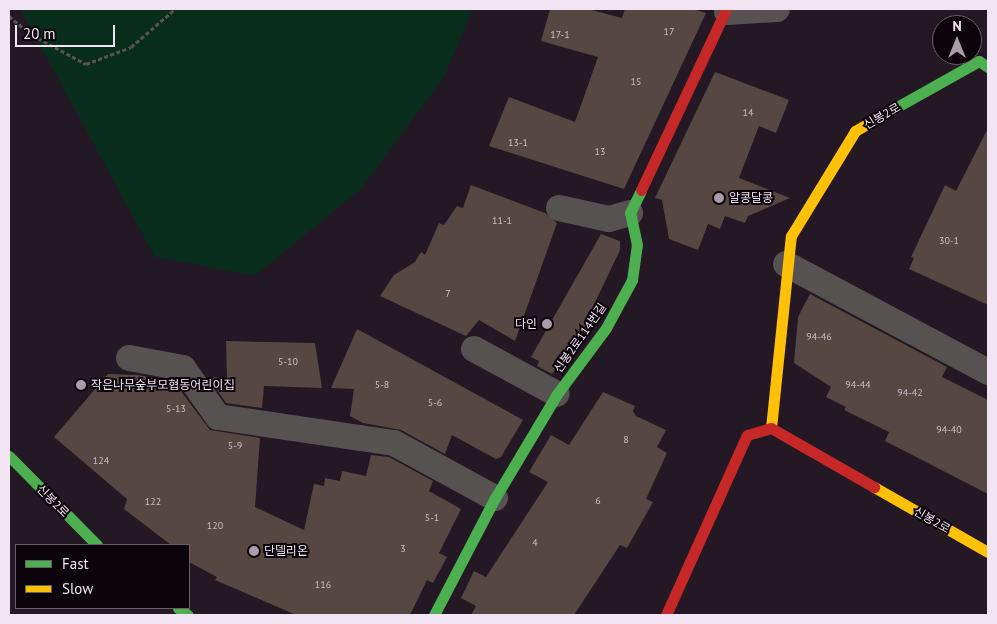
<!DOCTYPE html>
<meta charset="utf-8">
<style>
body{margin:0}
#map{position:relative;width:997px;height:624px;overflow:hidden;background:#231823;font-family:"PT Sans","Noto Sans KR",sans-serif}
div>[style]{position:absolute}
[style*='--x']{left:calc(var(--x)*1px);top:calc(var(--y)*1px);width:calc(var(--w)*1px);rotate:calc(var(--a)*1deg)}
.green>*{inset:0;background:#092d1d}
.building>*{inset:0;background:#564742}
.path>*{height:3px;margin-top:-1.5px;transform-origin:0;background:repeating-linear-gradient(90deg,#585255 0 4px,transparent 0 6.5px)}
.street>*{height:26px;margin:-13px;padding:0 13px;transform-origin:13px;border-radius:13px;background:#565251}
.fast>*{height:11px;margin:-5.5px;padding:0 5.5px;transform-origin:5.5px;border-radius:5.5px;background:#4caf50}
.slow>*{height:11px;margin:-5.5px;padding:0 5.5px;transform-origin:5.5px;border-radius:5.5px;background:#ffc107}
.jam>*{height:11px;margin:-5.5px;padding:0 5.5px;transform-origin:5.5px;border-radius:5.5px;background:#c62828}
.dots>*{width:14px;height:14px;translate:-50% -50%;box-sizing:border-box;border:2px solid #0b040b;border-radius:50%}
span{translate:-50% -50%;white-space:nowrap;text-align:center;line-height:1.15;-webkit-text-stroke:4px #0b040b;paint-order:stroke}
.number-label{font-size:10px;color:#cbbdc7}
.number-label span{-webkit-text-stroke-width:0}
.street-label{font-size:12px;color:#f2e4f3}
.poi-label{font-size:12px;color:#f2e4f3}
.left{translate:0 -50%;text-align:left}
.right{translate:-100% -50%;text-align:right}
.frame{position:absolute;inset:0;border:10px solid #f2e4f3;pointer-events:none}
.legend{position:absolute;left:15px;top:544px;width:175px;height:65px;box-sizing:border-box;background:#0b040b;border:1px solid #675e68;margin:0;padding:6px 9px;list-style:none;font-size:15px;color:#f2e4f3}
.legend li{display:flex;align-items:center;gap:10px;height:25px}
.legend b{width:25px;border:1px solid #675e68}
.north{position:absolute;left:932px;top:15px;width:50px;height:50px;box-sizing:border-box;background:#0b040b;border:1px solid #675e68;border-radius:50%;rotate:0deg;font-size:14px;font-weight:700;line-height:20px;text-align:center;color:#f2e4f3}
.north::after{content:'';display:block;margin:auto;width:18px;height:22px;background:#aa9daa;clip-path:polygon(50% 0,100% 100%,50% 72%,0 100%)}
.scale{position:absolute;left:15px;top:25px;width:100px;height:22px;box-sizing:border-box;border:2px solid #f2e4f3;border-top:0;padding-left:6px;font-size:15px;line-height:18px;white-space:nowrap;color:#f2e4f3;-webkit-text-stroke:4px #0b040b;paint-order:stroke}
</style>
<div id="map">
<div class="green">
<i style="clip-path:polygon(20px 9px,473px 9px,444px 77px,361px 189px,255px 276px,155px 257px)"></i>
</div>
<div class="building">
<i style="clip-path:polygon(550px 9px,588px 9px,622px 18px,625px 9px,692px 9px,706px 13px,624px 189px,489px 146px,509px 97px,575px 122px,598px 57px,541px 41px)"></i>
<i style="clip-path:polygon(715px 72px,789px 100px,776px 133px,759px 126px,739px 178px,790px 198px,748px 216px,745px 223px,725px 216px,720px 229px,708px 224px,698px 250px,669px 239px,662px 200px,655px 198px)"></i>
<i style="clip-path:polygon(988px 128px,988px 305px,909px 269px,914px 258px,911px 257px,945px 185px,956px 191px)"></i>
<i style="clip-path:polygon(471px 185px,545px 213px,557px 223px,515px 341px,479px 320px,466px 336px,380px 296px,394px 275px,415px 262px,421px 252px,425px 255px,439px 223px,444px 225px,457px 206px,463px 208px)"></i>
<i style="clip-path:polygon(601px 234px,620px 241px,620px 250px,590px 313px,595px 316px,593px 320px,552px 374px,537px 366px,539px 361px,531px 357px)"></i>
<i style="clip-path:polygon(810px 294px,947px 367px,942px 377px,988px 400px,988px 494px,885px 441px,889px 432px,844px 410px,846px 407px,826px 397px,831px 387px,794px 363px,798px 317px)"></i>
<i style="clip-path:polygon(357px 329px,523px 420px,501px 457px,496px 459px,452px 435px,445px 454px,401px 430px,363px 423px,350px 416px,354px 389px,331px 388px)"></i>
<i style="clip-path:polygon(226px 341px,315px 343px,322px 388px,264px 386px,262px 408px,226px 403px,208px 377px,227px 378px)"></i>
<i style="clip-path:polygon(108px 374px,138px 375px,174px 382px,210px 430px,260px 438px,255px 507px,304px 530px,314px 484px,324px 486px,325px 478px,340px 481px,342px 471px,366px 476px,371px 455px,389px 457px,433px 481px,429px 491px,461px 509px,439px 553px,447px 557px,433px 583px,427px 580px,410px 615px,296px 615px,215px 580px,217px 577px,189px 562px,189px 545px,171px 545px,124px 509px,127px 499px,54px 437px)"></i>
<i style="clip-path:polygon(603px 392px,635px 406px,633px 411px,636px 416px,666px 430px,657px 447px,667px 453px,646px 499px,653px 502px,627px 548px,620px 545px,574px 615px,471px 615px,476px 606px,461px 598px,474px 571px,486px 577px,548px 482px,529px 472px,551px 435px,569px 445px)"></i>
</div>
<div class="path">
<i style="--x:9;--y:16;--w:30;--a:40"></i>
<i style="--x:32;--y:35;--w:61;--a:28.2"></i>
<i style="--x:86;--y:64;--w:48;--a:-20.7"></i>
<i style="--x:131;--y:47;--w:58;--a:-40.8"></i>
</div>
<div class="street">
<i style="--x:727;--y:12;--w:50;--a:-3.4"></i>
<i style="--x:559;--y:208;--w:51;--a:12.4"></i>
<i style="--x:609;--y:219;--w:22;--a:-16"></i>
<i style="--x:786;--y:264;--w:229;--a:28.1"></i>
<i style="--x:474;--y:349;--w:94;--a:28.5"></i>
<i style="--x:129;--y:358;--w:55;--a:10.5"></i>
<i style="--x:183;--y:368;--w:60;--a:54.5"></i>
<i style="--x:218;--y:417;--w:178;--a:8.4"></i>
<i style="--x:394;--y:443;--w:115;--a:28.6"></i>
</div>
<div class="fast">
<i style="--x:888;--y:112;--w:104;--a:-29.3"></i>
<i style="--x:979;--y:61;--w:11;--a:34"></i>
<i style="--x:9;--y:456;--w:125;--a:45.3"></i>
<i style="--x:178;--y:608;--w:12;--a:35"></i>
<i style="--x:434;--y:615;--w:132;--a:-62.5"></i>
<i style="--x:495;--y:498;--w:121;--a:-59.2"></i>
<i style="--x:557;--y:394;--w:82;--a:-53.4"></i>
<i style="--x:606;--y:328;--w:55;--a:-61.6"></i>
<i style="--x:632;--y:280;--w:35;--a:-82"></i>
<i style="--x:637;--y:245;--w:33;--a:-102"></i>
<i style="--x:630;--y:213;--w:25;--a:-64"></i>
</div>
<div class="slow">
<i style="--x:771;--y:428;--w:193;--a:-84.1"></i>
<i style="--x:791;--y:236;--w:123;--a:-58.6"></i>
<i style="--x:855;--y:131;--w:38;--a:-30"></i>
<i style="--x:874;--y:487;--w:131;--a:29.7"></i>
</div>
<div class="jam">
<i style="--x:641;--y:190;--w:200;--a:-64.8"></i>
<i style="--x:666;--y:615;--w:197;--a:-65.8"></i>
<i style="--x:747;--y:435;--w:25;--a:-16"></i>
<i style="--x:771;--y:428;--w:119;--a:29.8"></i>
</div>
<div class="dots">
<i style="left:719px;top:198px;background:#aa9daa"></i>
<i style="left:547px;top:324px;background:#aa9daa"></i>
<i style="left:81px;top:385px;background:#aa9daa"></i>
<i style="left:254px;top:551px;background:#aa9daa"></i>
</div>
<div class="number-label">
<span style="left:669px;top:32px">17</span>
<span style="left:560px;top:35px">17-1</span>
<span style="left:636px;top:82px">15</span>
<span style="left:748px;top:113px">14</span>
<span style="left:518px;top:143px">13-1</span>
<span style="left:600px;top:152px">13</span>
<span style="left:502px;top:221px">11-1</span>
<span style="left:949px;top:241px">30-1</span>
<span style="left:448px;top:294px">7</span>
<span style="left:819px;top:337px">94-46</span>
<span style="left:288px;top:362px">5-10</span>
<span style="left:382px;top:385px">5-8</span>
<span style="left:858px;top:385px">94-44</span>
<span style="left:910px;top:393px">94-42</span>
<span style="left:435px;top:403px">5-6</span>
<span style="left:176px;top:409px">5-13</span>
<span style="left:949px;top:430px">94-40</span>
<span style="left:626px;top:440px">8</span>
<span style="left:235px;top:446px">5-9</span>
<span style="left:101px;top:461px">124</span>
<span style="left:598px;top:501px">6</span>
<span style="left:153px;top:502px">122</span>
<span style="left:432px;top:518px">5-1</span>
<span style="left:215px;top:526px">120</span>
<span style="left:535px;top:543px">4</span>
<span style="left:403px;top:549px">3</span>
<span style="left:323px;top:585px">116</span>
</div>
<div class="street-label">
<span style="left:882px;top:116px;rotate:-30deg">신봉2로</span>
<span style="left:580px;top:338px;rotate:-55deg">신봉2로114번길</span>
<span style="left:53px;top:501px;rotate:45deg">신봉2로</span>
<span style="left:932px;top:520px;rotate:30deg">신봉2로</span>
</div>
<div class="poi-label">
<span class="left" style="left:729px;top:198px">알콩달콩</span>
<span class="right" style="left:537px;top:324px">다인</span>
<span class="left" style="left:91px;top:385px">작은나무숲부모협동어린이집</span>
<span class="left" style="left:264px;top:551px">단델리온</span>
</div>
<div class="frame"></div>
<ul class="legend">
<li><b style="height:6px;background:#4caf50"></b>Fast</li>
<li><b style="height:6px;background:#ffc107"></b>Slow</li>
</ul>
<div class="north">N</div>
<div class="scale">20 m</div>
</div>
